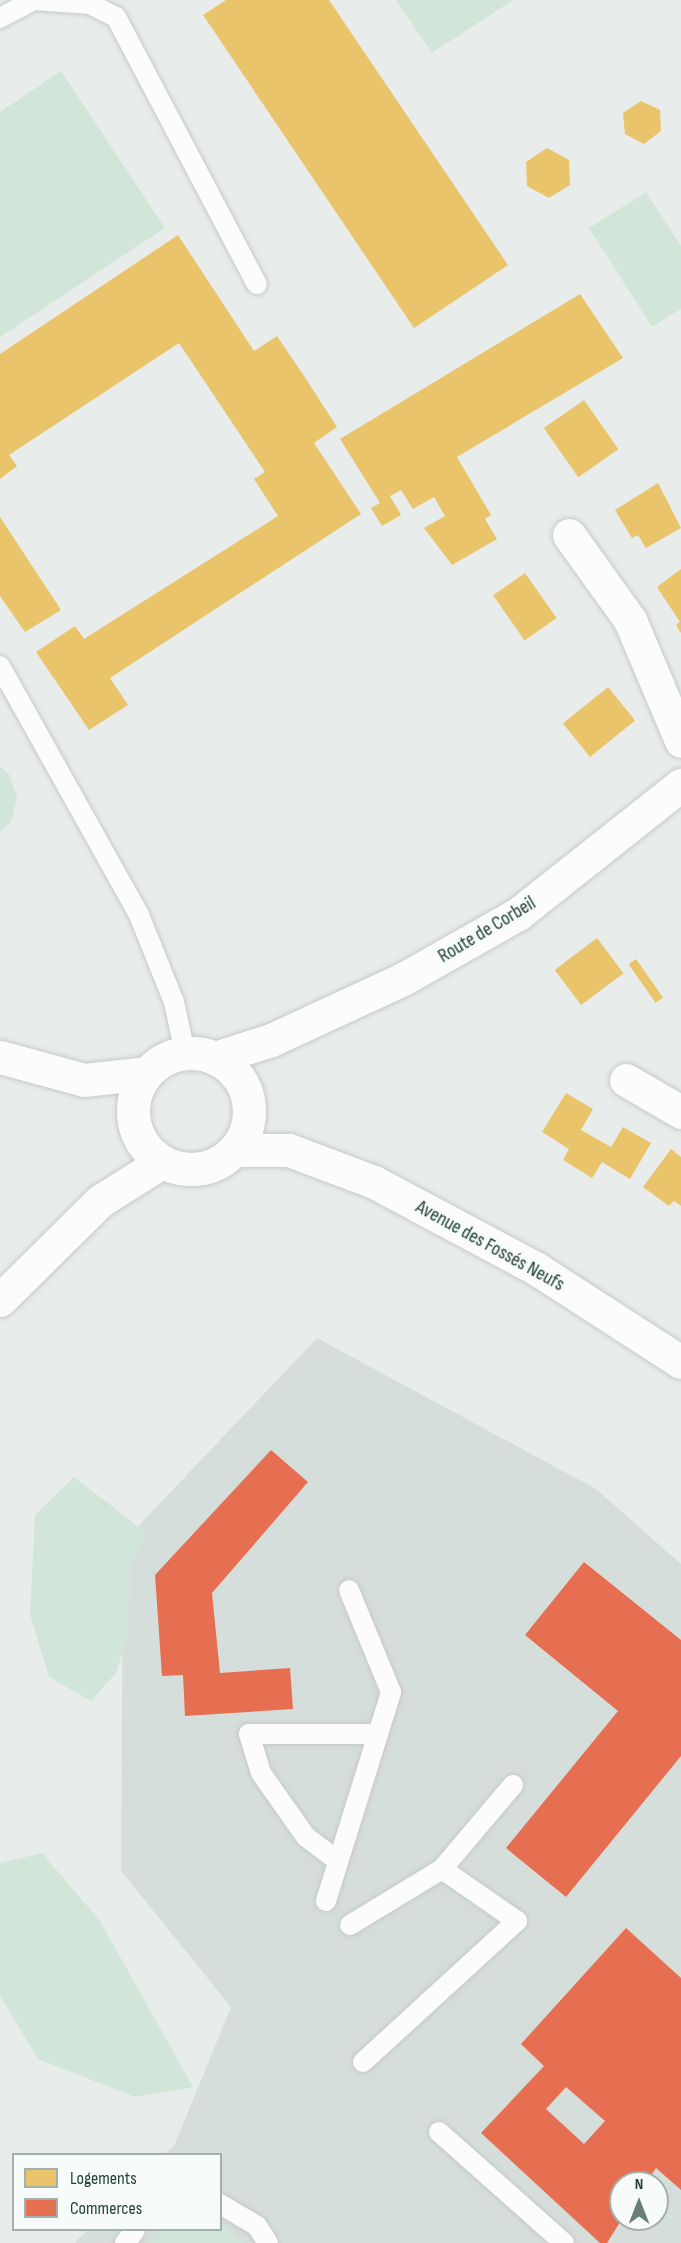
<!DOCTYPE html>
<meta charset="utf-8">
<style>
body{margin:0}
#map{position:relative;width:681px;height:2243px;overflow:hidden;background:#e8edeb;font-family:"Sofia Sans Condensed",sans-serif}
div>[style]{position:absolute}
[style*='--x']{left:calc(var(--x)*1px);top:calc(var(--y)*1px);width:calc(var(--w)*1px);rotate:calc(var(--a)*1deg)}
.built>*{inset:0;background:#d6dedb}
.green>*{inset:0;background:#d1e6d8}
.homes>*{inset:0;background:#e9c46a;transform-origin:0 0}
.shops>*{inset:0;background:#e76f51}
.roads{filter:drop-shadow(0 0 2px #c5cac8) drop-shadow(0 0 2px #c5cac8)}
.lane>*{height:20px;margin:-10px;padding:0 10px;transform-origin:10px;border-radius:10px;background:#fcfcfc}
.street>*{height:33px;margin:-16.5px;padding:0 16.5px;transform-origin:16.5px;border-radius:16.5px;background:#fcfcfc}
.secondary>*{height:33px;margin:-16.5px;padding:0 16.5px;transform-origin:16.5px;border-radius:16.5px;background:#fcfcfc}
.secondary>.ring{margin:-16.5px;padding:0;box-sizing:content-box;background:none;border:33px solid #fcfcfc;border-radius:50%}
span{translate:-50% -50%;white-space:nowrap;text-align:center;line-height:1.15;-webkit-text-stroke:6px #f7fbf9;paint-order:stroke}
.street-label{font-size:20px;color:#24423a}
.legend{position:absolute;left:12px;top:2153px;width:210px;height:78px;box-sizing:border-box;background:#f7fbf9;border:2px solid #a3b1ad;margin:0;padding:8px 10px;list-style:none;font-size:18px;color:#24423a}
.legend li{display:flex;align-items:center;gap:12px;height:30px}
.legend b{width:30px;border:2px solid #a3b1ad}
.north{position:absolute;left:609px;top:2171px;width:60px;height:60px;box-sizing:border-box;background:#f7fbf9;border:2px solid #a3b1ad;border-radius:50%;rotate:0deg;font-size:16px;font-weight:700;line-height:24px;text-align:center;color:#24423a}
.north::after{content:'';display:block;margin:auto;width:21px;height:27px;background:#697e78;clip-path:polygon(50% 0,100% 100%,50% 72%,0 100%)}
</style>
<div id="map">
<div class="built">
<i style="clip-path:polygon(evenodd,317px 1338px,596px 1489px,681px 1564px,681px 2243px,74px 2243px,88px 2230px,220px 2230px,220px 2154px,165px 2154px,174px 2146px,231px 2007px,121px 1871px,123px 1542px,317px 1338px,621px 2183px,657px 2183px,657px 2219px,621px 2219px,621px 2183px)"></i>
</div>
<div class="green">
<i style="clip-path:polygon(396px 0,513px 0,432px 53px)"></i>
<i style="clip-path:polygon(61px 71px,165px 228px,0 337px,0 112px)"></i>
<i style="clip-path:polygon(646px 192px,681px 246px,681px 309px,652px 327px,589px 228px)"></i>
<i style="clip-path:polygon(0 766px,9px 774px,17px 798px,11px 822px,0 832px)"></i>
<i style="clip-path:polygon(74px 1477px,148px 1534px,131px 1563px,128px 1634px,116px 1673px,91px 1701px,49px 1677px,30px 1615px,35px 1515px)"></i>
<i style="clip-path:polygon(42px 1853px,100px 1921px,193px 2087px,135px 2097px,38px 2059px,0 1996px,0 1863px)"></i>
<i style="clip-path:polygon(221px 2225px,245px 2243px,150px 2243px,165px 2230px,220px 2230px)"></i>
</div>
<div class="homes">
<i style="clip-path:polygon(226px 0,329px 0,508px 265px,414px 328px,203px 15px)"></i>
<i style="clip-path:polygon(641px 101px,660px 110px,661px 131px,644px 144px,625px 134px,623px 113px)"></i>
<i style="clip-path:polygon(547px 148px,569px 160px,570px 185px,549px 198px,527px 186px,526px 162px)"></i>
<i style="clip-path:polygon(178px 235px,254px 351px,277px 336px,304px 376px,337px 427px,314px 443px,361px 514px,110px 678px,128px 705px,89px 730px,36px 652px,75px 626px,84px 639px,278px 516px,254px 479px,265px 472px,179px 343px,9px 455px,17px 466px,0 479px,0 354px)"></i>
<i style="clip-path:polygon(580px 294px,623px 358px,457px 457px,491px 515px,485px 519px,497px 539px,452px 565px,424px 528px,445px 516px,434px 497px,413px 509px,401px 490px,390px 496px,401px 515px,382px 526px,371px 508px,380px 503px,340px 439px)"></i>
<i style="left:584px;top:400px;width:60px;height:49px;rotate:55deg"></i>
<i style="clip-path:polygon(658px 483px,681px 528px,646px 548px,638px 535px,632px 538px,615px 510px)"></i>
<i style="clip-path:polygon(0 517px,61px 610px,25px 632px,0 596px)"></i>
<i style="clip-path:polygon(681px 569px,681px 633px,676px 625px,680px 622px,657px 587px)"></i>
<i style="left:525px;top:573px;width:55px;height:39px;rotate:55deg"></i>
<i style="left:608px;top:687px;width:43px;height:58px;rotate:51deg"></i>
<i style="left:597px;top:938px;width:44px;height:53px;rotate:53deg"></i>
<i style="left:636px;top:959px;width:47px;height:9px;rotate:55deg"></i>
<i style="clip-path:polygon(566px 1093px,593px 1109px,581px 1130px,611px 1147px,623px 1127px,651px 1143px,630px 1179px,602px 1162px,592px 1178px,563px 1160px,569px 1149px,542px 1132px)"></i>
<i style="clip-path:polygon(671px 1149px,681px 1157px,681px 1206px,674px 1201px,669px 1206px,643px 1187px)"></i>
</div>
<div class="shops">
<i style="clip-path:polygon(271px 1450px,308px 1482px,212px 1593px,220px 1673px,290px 1668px,293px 1709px,185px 1716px,183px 1675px,162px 1676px,155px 1575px)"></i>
<i style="clip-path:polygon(584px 1562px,681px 1640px,681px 1756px,566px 1897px,506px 1848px,618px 1711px,525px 1635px)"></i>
<i style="clip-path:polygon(evenodd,626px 1928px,681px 1978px,681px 2190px,656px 2168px,646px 2183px,621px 2183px,622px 2219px,607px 2243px,600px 2243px,481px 2133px,544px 2066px,521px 2044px,626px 1928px,566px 2087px,605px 2121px,584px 2144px,546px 2109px,566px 2087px)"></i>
</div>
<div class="roads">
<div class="lane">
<i style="--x:0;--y:18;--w:38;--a:-28"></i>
<i style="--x:34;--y:0;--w:56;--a:4.1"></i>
<i style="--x:90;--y:4;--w:29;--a:27"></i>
<i style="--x:116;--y:17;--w:302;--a:62.2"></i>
<i style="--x:0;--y:666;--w:285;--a:60.8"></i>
<i style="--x:139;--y:915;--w:94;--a:68.1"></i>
<i style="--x:174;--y:1002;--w:52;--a:77.8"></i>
<i style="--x:338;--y:1861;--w:40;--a:-143"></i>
<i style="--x:306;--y:1837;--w:78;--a:-125.1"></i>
<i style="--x:261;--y:1773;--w:41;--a:-107.1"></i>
<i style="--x:249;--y:1734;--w:129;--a:0"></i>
<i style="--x:326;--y:1901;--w:219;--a:-72.7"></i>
<i style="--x:391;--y:1692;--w:110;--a:-112.4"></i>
<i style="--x:350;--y:1925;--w:108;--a:-31.3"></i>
<i style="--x:442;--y:1869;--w:110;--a:-49.8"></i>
<i style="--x:363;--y:2062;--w:209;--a:-42.5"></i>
<i style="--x:517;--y:1921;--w:91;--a:-145.3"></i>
<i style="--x:439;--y:2132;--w:167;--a:41.6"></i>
<i style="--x:220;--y:2204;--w:43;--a:30.7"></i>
<i style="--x:257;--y:2226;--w:20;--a:57"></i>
<i style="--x:125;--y:2243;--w:16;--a:-52"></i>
</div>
<div class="street">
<i style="--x:569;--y:535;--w:105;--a:54.3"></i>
<i style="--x:630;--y:620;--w:131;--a:67.1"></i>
<i style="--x:626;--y:1080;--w:64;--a:30.2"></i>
</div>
<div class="secondary">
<i class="ring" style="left:133px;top:1053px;width:83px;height:83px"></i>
<i style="--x:0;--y:1057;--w:87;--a:15.3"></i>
<i style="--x:84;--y:1080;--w:63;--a:-6.3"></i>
<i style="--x:215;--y:1058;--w:59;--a:-17.8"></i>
<i style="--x:271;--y:1040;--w:145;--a:-24.8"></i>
<i style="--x:403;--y:979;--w:132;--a:-29.5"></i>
<i style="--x:518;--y:914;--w:208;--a:-38.4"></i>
<i style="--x:235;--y:1150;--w:54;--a:0"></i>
<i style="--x:289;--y:1150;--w:91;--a:20.6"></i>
<i style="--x:374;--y:1182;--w:185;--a:28.1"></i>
<i style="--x:537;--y:1269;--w:171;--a:32.9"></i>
<i style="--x:0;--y:1300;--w:141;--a:-44.7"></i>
<i style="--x:100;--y:1201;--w:73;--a:-32.2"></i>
</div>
</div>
<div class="street-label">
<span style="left:487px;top:930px;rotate:-31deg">Route de Corbeil</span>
<span style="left:490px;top:1246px;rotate:29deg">Avenue des Fossés Neufs</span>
</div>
<ul class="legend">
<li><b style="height:16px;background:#e9c46a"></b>Logements</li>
<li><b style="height:16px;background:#e76f51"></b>Commerces</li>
</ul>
<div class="north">N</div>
</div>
